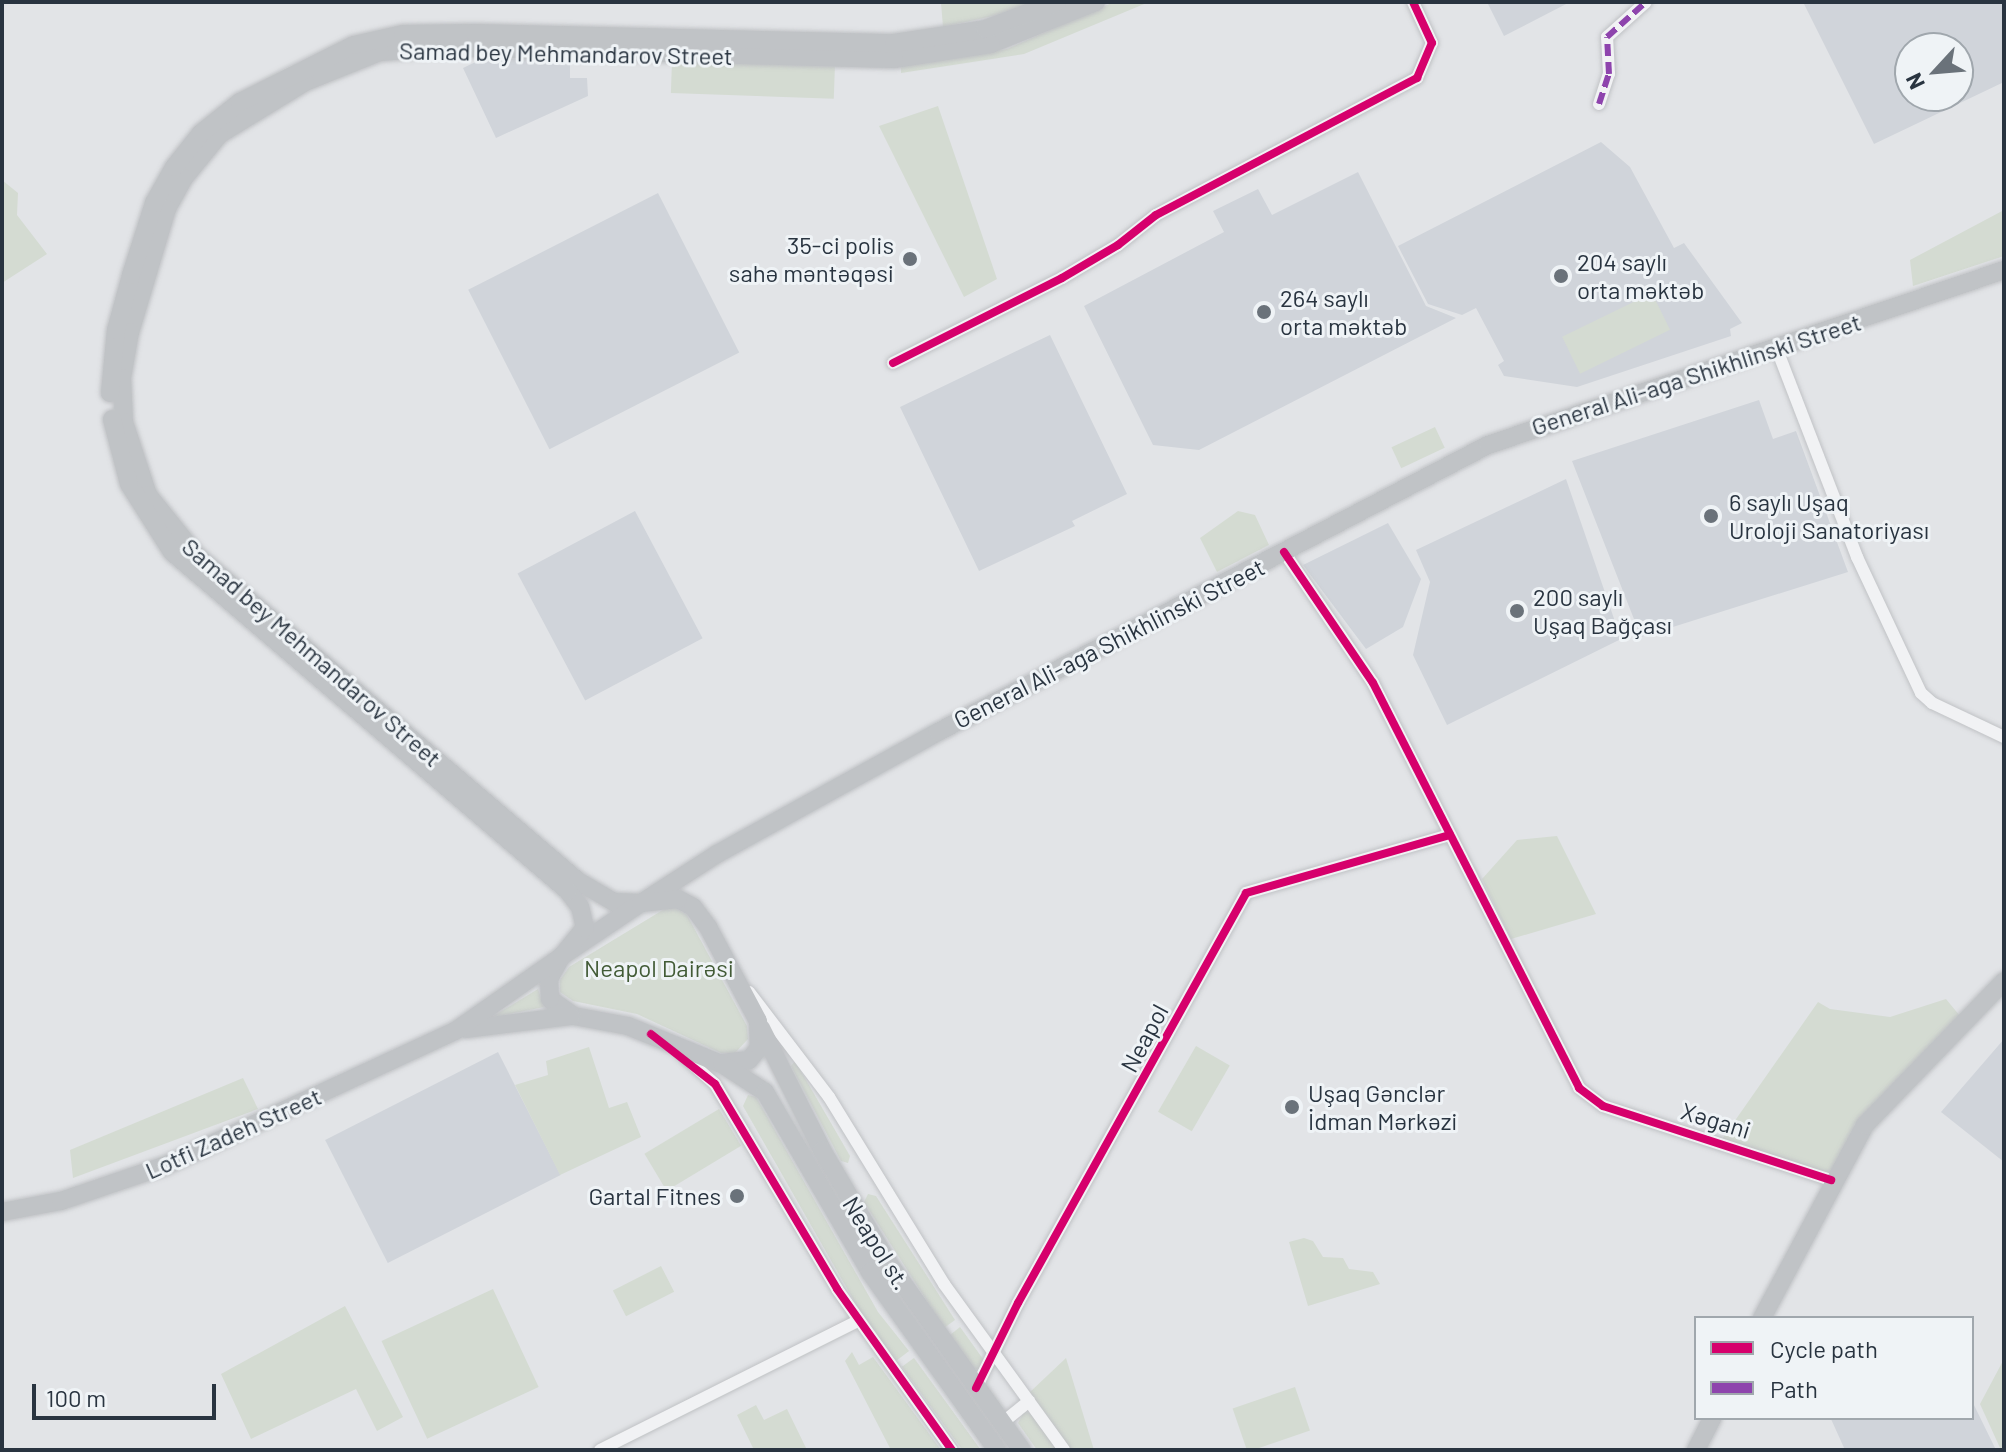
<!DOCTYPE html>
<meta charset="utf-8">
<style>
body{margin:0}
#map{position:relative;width:2006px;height:1452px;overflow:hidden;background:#e2e4e7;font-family:Barlow,sans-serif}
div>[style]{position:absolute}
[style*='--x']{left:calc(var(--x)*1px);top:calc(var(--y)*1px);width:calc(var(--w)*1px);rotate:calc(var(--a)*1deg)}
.built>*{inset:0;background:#d0d4da;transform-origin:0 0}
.green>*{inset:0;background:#d4dbd2;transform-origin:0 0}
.roads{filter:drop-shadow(0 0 2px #c0c2c5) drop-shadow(0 0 2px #c0c2c5)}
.minor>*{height:12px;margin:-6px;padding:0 6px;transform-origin:6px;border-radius:6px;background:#f1f2f4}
.secondary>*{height:18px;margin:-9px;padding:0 9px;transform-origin:9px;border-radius:9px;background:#c0c3c6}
.quiet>*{height:6px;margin-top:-3px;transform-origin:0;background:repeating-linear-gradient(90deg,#8e44ad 0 12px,transparent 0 18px)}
.cycleway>*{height:8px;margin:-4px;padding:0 4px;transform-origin:4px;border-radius:4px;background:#d6006c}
.dots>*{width:22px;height:22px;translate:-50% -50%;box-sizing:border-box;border:4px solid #eff3f6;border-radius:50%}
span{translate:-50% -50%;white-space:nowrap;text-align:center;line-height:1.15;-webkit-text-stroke:6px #eff3f6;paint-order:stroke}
.street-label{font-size:24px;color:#293440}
.poi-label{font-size:24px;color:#293440}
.right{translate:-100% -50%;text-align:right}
.left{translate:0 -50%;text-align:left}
.park-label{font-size:24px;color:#425b36}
.frame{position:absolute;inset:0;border:4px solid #293440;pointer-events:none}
.legend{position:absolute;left:1694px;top:1316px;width:280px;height:104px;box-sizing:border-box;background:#eff3f6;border:2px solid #a0a7ad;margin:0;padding:10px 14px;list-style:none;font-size:24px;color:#293440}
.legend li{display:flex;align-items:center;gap:16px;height:40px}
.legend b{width:40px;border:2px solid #a0a7ad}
.north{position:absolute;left:1894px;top:32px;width:80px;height:80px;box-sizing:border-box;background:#eff3f6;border:2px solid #a0a7ad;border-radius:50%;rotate:244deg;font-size:22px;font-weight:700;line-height:32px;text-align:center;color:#293440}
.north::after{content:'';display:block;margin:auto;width:28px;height:36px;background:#6a727a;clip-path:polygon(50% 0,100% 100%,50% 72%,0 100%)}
.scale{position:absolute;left:32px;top:1384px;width:184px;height:36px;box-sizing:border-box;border:4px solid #293440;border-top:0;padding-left:10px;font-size:24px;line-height:28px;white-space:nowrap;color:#293440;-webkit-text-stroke:6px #eff3f6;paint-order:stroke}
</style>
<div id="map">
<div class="built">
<i style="clip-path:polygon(1487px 2px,1570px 2px,1504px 36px)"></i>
<i style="clip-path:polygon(evenodd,1803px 2px,2004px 2px,2004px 82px,1874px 144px,1803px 2px,1910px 48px,1958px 48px,1958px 96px,1910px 96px,1910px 48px)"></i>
<i style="clip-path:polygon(486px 57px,570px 62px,570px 78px,587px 78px,588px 96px,496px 138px,463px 68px)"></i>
<i style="clip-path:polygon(1601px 142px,1630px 167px,1674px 248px,1684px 243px,1742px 323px,1730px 329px,1731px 336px,1577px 387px,1504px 376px,1498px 365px,1504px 361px,1476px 308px,1462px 315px,1428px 304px,1398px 246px)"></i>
<i style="clip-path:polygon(1358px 172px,1426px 306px,1456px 318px,1199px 450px,1153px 445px,1084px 306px,1224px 232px,1213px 211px,1258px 189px,1272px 215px)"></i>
<i style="left:658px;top:193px;width:179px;height:213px;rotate:63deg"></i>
<i style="clip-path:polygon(1050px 335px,1127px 494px,1072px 521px,1075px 526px,979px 571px,900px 407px)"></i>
<i style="clip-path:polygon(1759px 400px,1773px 439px,1796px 431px,1848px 572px,1641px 637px,1572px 461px)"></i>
<i style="clip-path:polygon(1566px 479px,1621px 639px,1447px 725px,1413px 655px,1430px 582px,1416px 550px)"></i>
<i style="left:635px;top:511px;width:144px;height:133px;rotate:62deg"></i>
<i style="clip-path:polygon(1388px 523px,1421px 579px,1403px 627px,1366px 649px,1303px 565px)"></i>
<i style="clip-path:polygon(2004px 1039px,2004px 1162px,1941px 1112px)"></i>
<i style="left:498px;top:1052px;width:138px;height:194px;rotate:63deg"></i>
<i style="clip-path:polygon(1972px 1401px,1996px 1450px,1845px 1450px,1831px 1419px,1972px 1418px)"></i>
</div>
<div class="green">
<i style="clip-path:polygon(1033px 2px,993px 16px,943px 27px,941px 3px)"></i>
<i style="clip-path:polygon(1114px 2px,1149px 2px,1024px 54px,901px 73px,901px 65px,1007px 49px)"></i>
<i style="left:672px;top:61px;width:163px;height:32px;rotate:2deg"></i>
<i style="clip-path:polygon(938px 106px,997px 279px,964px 297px,879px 126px)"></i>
<i style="clip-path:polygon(2px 180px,18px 193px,17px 215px,47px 254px,2px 283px)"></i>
<i style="clip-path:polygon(2004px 210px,2004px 256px,1913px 286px,1910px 260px)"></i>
<i style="left:1652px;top:293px;width:41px;height:100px;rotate:64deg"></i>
<i style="left:1435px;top:427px;width:23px;height:48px;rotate:65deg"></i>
<i style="clip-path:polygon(1238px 511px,1255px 515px,1269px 545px,1217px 572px,1200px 538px)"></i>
<i style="clip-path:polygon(1557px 836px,1596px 914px,1511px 939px,1482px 879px,1517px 840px)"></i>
<i style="clip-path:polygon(671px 905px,687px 915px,747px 1026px,748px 1039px,735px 1053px,721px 1053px,637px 1014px,573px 1001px,560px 992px,560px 980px,569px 967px)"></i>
<i style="clip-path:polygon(538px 989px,544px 1007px,490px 1018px)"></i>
<i style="clip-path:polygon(1946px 999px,1965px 1022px,1915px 1072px,1831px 1180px,1720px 1142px,1818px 1002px,1830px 1009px,1890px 1017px)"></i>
<i style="left:1196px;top:1046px;width:39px;height:76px;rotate:30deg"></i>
<i style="clip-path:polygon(589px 1047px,609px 1108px,627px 1102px,641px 1137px,560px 1175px,515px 1085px,548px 1075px,546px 1061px)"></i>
<i style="clip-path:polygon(795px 1061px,850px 1156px,848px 1163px,841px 1161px,791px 1066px)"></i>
<i style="clip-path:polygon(243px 1078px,258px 1109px,73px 1178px,70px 1150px)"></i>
<i style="clip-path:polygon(748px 1095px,756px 1097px,878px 1312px,909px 1351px,896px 1361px,865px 1320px,743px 1106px)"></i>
<i style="left:719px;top:1109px;width:43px;height:87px;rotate:59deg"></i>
<i style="clip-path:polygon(868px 1194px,876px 1196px,955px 1320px,944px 1328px,864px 1202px)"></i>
<i style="clip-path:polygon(1304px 1238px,1313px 1241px,1323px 1257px,1343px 1258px,1349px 1269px,1373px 1272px,1380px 1284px,1308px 1306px,1289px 1242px)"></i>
<i style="left:661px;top:1266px;width:29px;height:54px;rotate:63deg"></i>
<i style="left:493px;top:1289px;width:108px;height:123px;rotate:65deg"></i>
<i style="clip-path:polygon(345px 1306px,403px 1417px,377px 1431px,356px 1389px,251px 1439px,221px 1374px)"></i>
<i style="clip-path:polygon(960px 1327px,983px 1359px,980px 1369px,974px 1369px,950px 1335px)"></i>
<i style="clip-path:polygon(852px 1352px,859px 1365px,873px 1357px,941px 1450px,891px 1450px,845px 1361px)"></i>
<i style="left:914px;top:1358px;width:114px;height:15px;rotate:54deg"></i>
<i style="clip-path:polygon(1066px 1358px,1094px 1450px,1071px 1450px,1030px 1392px)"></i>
<i style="clip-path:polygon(2004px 1359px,2004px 1450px,2001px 1450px,1980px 1404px)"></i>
<i style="left:1295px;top:1387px;width:46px;height:66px;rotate:71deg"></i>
<i style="clip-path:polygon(756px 1405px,764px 1420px,787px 1409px,807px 1450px,754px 1450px,737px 1415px)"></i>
<i style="clip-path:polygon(1024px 1412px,1031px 1413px,1058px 1450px,1037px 1450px,1018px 1423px)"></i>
</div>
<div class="roads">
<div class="minor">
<i style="--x:1599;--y:104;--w:32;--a:-72"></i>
<i style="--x:1609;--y:74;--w:37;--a:-93"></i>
<i style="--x:1607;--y:37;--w:52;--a:-41.9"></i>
<i style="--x:1776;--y:347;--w:225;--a:68.9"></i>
<i style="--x:1857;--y:557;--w:150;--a:64.8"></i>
<i style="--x:1921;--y:693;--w:15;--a:42"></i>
<i style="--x:1932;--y:703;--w:80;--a:25.3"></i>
<i style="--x:893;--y:363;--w:189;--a:-26.7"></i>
<i style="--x:1062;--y:278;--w:65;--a:-30.5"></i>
<i style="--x:1118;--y:245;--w:48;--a:-38.3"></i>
<i style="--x:1156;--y:215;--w:295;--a:-27.7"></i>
<i style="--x:1417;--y:78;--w:38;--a:-67"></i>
<i style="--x:1432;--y:43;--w:45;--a:-114.9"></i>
<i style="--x:1284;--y:552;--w:158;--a:55.8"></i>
<i style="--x:1373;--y:683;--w:454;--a:63"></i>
<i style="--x:1579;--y:1088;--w:30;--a:37"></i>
<i style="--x:1603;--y:1106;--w:240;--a:18"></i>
<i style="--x:749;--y:992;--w:132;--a:52.7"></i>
<i style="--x:829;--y:1097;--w:220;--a:58.4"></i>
<i style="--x:944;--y:1284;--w:205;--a:54.1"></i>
<i style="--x:681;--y:1054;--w:45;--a:41.4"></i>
<i style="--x:715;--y:1084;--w:239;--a:59.2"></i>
<i style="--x:837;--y:1289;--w:198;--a:54.5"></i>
<i style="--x:976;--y:1388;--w:95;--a:-63.7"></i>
<i style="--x:1018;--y:1303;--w:469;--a:-60.9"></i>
<i style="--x:1246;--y:893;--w:212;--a:-15.9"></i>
<i style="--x:1002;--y:1423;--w:35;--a:-39"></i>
<i style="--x:600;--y:1450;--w:288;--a:-26.6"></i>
</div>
<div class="secondary">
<i style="--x:1096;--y:2;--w:113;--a:158.2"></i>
<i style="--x:991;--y:44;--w:98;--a:171.2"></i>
<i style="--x:894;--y:59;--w:444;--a:-178.5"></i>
<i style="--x:450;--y:47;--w:70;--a:175.9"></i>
<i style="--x:380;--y:52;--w:81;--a:158.2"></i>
<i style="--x:305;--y:82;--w:101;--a:148.4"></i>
<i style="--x:219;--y:135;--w:55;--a:129.1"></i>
<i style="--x:184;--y:178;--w:35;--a:119"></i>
<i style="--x:167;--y:209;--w:128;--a:106.7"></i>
<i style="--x:130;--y:332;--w:47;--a:99.9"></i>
<i style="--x:122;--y:378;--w:44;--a:87.4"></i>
<i style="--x:124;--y:422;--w:77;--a:71.8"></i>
<i style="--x:148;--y:495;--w:78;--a:51.2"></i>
<i style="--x:197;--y:556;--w:501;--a:40.46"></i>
<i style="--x:578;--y:881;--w:42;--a:30.3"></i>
<i style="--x:614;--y:902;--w:27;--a:2"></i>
<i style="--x:641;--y:903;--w:90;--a:-32.8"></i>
<i style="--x:717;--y:854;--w:252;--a:-28.9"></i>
<i style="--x:938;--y:732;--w:620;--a:-27.56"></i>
<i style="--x:1488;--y:445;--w:545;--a:-18.73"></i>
<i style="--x:110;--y:393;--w:63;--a:-84.6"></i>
<i style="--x:116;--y:330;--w:57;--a:-74.7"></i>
<i style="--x:131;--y:275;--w:76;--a:-72.3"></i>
<i style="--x:154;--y:203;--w:41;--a:-60.9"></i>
<i style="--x:174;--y:167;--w:43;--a:-51.5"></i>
<i style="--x:201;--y:133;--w:50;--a:-38.5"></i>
<i style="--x:240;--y:102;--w:127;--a:-26.6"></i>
<i style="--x:354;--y:45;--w:50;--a:-12.7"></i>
<i style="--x:403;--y:34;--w:72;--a:-0.8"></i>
<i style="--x:475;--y:33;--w:419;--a:1.4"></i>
<i style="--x:894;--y:43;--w:92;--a:-8.7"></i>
<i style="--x:985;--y:29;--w:77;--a:-20.6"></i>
<i style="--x:678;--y:899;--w:17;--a:28"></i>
<i style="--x:693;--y:907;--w:25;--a:53"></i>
<i style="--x:708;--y:927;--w:106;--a:62"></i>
<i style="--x:758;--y:1021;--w:27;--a:88"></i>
<i style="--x:759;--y:1048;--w:16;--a:130"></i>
<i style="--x:749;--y:1060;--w:30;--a:174"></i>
<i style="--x:719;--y:1063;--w:98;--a:-157.9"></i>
<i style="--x:628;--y:1026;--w:55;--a:-169.5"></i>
<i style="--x:574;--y:1016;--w:29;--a:-145"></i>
<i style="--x:550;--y:999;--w:20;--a:-93"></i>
<i style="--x:549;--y:979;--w:26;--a:-61"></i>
<i style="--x:562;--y:956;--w:95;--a:-33.9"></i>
<i style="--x:641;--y:903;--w:37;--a:-6"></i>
<i style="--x:761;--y:1028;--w:136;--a:63.4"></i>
<i style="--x:822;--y:1150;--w:129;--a:59.6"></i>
<i style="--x:887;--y:1261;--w:232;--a:54.5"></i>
<i style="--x:466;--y:1029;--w:106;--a:-7.1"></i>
<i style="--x:722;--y:1064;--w:51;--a:33.1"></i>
<i style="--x:765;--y:1092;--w:208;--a:59.7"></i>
<i style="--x:870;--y:1272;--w:219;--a:54.5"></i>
<i style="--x:2;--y:1212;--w:60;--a:-10.6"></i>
<i style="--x:61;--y:1201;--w:109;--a:-18.8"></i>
<i style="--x:164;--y:1166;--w:321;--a:-24.9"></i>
<i style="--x:455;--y:1031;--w:131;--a:-35"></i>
<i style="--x:562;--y:956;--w:36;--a:-51"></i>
<i style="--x:585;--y:928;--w:22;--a:-103"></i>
<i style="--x:580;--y:907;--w:20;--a:-127"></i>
<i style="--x:568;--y:891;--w:521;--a:-139.43"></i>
<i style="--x:172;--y:552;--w:80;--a:-122.3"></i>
<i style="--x:129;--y:484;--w:67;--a:-104.7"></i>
<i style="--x:1762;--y:1318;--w:219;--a:-61.9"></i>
<i style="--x:1865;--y:1125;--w:200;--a:-46"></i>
<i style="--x:1696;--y:1450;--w:36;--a:-63"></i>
</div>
</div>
<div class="quiet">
<i style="--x:1599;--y:104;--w:32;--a:-72"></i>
<i style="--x:1609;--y:74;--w:37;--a:-93"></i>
<i style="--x:1607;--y:37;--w:52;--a:-41.9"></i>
</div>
<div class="cycleway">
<i style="--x:893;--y:363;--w:189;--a:-26.7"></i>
<i style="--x:1062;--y:278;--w:65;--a:-30.5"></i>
<i style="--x:1118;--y:245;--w:48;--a:-38.3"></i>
<i style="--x:1156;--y:215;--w:295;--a:-27.7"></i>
<i style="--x:1417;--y:78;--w:38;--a:-67"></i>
<i style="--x:1432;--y:43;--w:45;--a:-114.9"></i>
<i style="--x:1284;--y:552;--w:158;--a:55.8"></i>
<i style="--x:1373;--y:683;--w:454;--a:63"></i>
<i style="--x:1579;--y:1088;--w:30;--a:37"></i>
<i style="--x:1603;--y:1106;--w:240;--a:18"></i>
<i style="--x:651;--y:1034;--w:81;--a:38"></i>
<i style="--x:715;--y:1084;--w:239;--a:59.2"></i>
<i style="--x:837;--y:1289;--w:198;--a:54.5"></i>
<i style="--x:976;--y:1388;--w:95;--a:-63.7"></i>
<i style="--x:1018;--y:1303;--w:469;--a:-60.9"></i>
<i style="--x:1246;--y:893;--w:212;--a:-15.9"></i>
</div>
<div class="dots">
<i style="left:910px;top:259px;background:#6a727a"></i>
<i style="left:1561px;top:276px;background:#6a727a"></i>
<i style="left:1264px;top:312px;background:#6a727a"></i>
<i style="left:1711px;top:516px;background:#6a727a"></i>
<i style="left:1517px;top:611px;background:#6a727a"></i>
<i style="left:1292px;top:1107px;background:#6a727a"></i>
<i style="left:737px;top:1196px;background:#6a727a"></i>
</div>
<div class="street-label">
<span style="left:566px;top:53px;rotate:1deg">Samad bey Mehmandarov Street</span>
<span style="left:1696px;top:374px;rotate:-18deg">General Ali-aga Shikhlinski Street</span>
<span style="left:1109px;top:643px;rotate:-27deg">General Ali-aga Shikhlinski Street</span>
<span style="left:312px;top:652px;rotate:41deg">Samad bey Mehmandarov Street</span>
<span style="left:1144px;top:1038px;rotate:-62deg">Neapol</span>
<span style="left:1716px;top:1120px;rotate:17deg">Xəgani</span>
<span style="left:233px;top:1133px;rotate:-24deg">Lotfi Zadeh Street</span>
<span style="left:877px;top:1243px;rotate:58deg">Neapol st.</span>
</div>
<div class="poi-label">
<span class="right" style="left:894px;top:259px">35-ci polis<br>sahə məntəqəsi</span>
<span class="left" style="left:1577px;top:276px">204 saylı<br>orta məktəb</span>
<span class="left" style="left:1280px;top:312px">264 saylı<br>orta məktəb</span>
<span class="left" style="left:1729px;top:516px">6 saylı Uşaq<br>Uroloji Sanatoriyası</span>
<span class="left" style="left:1533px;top:611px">200 saylı<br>Uşaq Bağçası</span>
<span class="left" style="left:1308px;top:1107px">Uşaq Gənclər<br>İdman Mərkəzi</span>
<span class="right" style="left:721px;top:1196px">Gartal Fitnes</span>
</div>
<div class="park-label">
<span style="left:659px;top:968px">Neapol Dairəsi</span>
</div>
<div class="frame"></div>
<ul class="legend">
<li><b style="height:10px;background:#d6006c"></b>Cycle path</li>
<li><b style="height:10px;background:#8e44ad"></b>Path</li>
</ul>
<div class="north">N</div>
<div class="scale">100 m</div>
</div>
